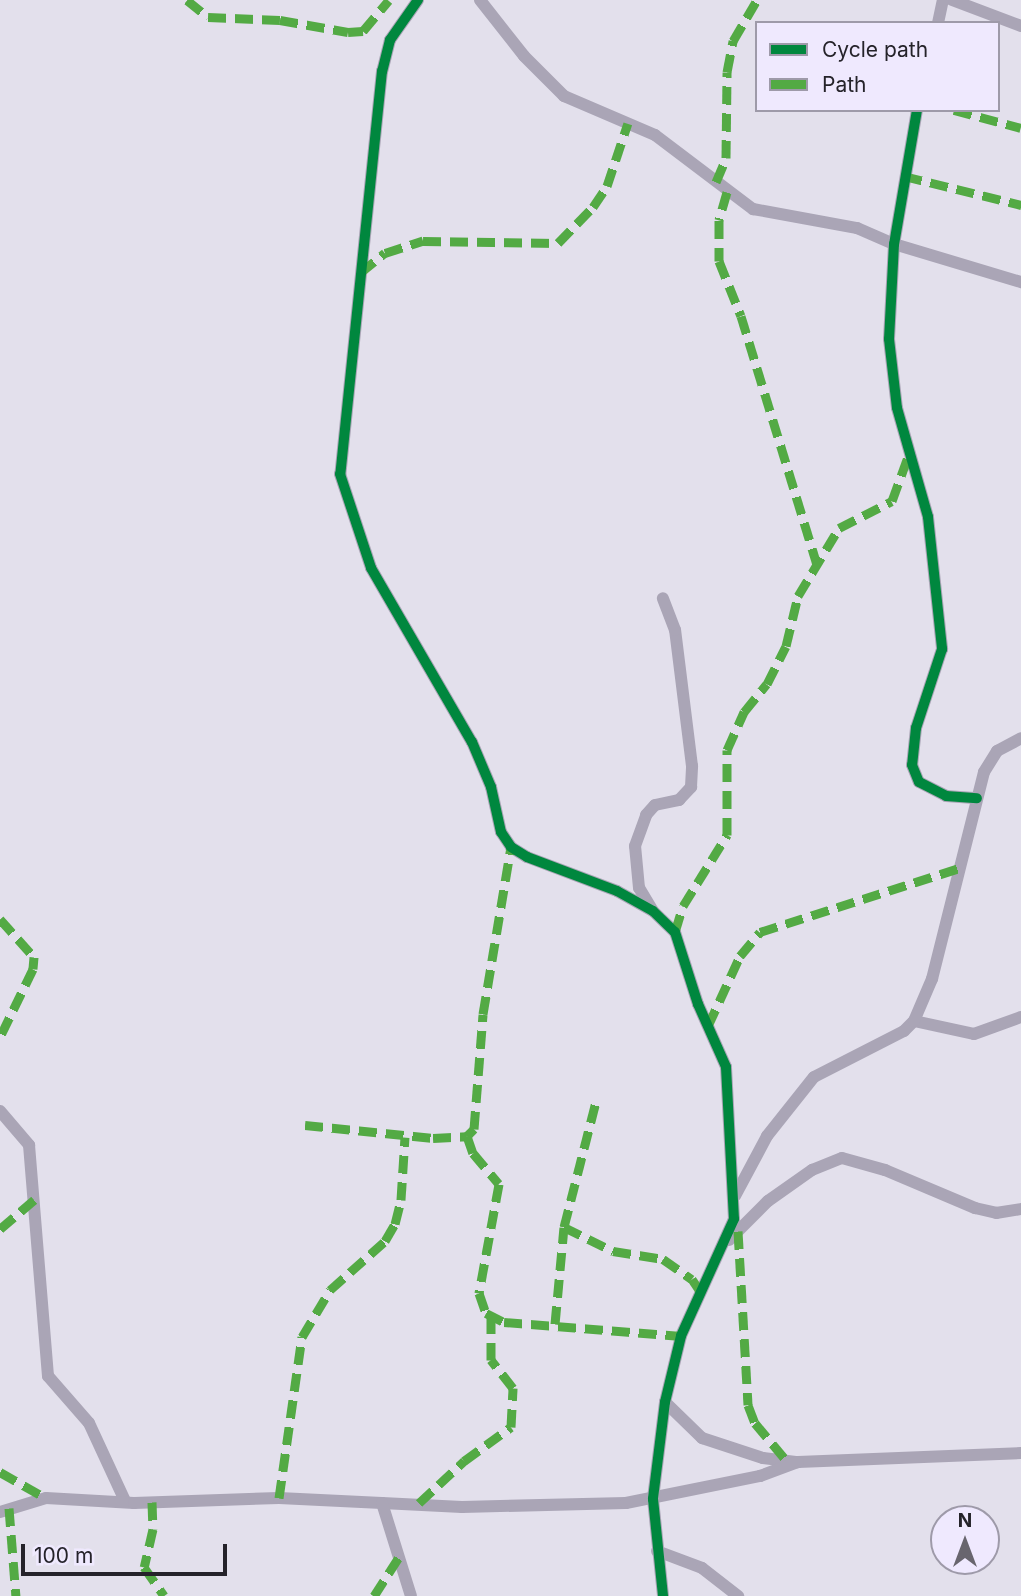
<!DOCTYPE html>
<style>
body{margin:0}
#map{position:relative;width:1021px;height:1596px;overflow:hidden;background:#e3e0ec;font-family:Inter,sans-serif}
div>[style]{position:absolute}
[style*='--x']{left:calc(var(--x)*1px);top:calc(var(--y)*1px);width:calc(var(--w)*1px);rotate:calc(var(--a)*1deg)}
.minor>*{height:12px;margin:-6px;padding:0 6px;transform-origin:6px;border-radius:6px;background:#aaa5b6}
.quiet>*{height:9px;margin-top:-4.5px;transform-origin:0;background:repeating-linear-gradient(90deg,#53aa44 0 18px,transparent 0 27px)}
.cycleway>*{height:10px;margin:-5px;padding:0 5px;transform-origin:5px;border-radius:5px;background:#00873e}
span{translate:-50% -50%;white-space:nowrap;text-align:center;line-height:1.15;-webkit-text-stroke:5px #efe9fe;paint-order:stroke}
.legend{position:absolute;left:755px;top:21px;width:245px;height:91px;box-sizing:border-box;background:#efe9fe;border:2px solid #9e9aa9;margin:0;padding:9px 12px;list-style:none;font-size:21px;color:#25232a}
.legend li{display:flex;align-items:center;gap:14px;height:35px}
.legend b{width:35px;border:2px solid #9e9aa9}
.north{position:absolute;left:930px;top:1505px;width:70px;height:70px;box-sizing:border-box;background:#efe9fe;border:2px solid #9e9aa9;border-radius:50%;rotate:0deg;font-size:19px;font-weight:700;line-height:28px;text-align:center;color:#25232a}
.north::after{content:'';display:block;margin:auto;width:24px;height:32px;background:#68656e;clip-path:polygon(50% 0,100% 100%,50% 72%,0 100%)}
.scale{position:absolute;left:21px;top:1544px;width:206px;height:32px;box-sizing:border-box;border:4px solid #25232a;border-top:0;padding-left:9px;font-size:21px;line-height:24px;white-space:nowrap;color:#25232a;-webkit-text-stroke:5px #efe9fe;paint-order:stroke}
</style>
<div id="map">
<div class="minor">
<i style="--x:418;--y:0;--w:49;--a:125"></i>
<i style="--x:390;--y:40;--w:32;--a:104"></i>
<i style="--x:382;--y:71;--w:405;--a:95.9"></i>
<i style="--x:340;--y:474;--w:99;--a:71.7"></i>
<i style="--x:371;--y:568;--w:201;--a:59.9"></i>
<i style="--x:472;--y:742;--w:49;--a:67.1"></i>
<i style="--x:491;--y:787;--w:46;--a:77.5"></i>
<i style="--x:501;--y:832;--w:18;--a:56"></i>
<i style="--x:511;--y:847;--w:19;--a:32"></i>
<i style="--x:527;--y:857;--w:96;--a:20.7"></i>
<i style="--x:617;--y:891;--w:41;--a:29.1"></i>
<i style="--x:653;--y:911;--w:30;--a:44"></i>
<i style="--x:675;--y:932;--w:76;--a:72.3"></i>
<i style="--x:698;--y:1004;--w:69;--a:66"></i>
<i style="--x:726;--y:1067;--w:152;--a:87"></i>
<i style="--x:734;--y:1219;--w:128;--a:114.4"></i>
<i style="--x:681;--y:1336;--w:68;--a:103.6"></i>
<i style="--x:665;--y:1402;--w:98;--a:97.1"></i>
<i style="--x:653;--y:1499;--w:98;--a:84.1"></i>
<i style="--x:480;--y:0;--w:71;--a:51.8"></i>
<i style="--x:524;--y:56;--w:57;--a:45"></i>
<i style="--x:564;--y:96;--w:99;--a:23.2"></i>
<i style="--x:655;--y:135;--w:123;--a:37.1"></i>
<i style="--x:753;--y:209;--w:106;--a:10.4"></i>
<i style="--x:857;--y:228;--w:40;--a:23.4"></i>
<i style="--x:894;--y:244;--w:133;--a:16.7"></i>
<i style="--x:952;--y:0;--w:74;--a:20.6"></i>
<i style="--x:938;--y:23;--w:24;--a:-78"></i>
<i style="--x:917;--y:110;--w:136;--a:99.7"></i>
<i style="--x:894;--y:244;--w:95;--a:93"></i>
<i style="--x:889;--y:339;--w:69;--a:83.4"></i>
<i style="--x:897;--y:408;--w:113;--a:74.1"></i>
<i style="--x:928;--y:517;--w:133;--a:83.9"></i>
<i style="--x:942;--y:649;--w:83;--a:108.2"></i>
<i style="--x:916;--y:728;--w:37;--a:96"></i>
<i style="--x:912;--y:765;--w:18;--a:68"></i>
<i style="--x:919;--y:782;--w:30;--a:27"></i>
<i style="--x:946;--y:796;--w:31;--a:4"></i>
<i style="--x:653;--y:911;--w:27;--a:-121"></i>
<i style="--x:639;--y:888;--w:42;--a:-95.4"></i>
<i style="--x:635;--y:846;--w:33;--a:-70"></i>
<i style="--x:646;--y:815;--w:13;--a:-48"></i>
<i style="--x:655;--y:805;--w:25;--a:-12"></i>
<i style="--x:679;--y:800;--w:18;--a:-47"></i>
<i style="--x:691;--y:787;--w:21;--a:-87"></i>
<i style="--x:692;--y:766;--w:137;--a:-97.1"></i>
<i style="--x:675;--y:630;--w:34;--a:-111"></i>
<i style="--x:914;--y:1021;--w:61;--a:12.2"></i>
<i style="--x:974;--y:1034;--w:50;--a:-19.9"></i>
<i style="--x:0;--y:1111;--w:45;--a:49.5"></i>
<i style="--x:29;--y:1145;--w:232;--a:85.3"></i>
<i style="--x:48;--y:1376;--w:62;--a:48.9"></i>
<i style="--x:89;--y:1423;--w:86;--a:65.2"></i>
<i style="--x:735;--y:1196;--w:68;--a:-61.9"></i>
<i style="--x:767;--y:1136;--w:75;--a:-51.5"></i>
<i style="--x:814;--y:1077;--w:101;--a:-27.1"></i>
<i style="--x:904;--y:1031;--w:14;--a:-45"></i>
<i style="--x:914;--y:1021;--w:46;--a:-66.8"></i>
<i style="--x:932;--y:979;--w:213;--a:-75.9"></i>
<i style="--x:984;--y:772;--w:25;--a:-58"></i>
<i style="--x:997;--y:751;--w:27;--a:-28"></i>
<i style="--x:729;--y:1240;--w:55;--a:-45"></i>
<i style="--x:768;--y:1201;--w:54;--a:-35.2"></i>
<i style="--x:812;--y:1170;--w:32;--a:-22"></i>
<i style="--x:842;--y:1158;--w:45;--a:15.6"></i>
<i style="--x:885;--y:1170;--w:98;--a:22.9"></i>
<i style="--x:975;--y:1208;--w:22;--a:13"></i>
<i style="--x:996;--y:1213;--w:25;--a:-9"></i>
<i style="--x:665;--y:1402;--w:52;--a:44.2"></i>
<i style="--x:702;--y:1438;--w:64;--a:18.2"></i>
<i style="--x:763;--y:1458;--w:35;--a:7"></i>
<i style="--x:798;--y:1462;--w:223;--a:-2.3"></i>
<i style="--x:382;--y:1503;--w:80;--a:2.9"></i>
<i style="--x:462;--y:1507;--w:164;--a:-1.4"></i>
<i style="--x:626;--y:1503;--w:137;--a:-11.4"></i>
<i style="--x:760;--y:1476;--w:40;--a:-20.2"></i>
<i style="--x:0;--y:1512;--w:48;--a:-16.9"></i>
<i style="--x:46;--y:1498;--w:88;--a:3.3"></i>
<i style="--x:134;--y:1503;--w:145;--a:-2"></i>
<i style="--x:279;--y:1498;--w:103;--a:2.8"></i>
<i style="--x:382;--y:1503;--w:97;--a:72.7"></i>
<i style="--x:657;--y:1551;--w:48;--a:20.7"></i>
<i style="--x:702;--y:1568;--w:46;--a:37.9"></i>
</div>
<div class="quiet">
<i style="--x:187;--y:0;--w:27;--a:39"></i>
<i style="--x:208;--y:17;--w:72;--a:2.4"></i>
<i style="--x:280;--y:20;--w:69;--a:10"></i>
<i style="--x:348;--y:32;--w:15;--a:-4"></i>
<i style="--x:363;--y:31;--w:40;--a:-50"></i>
<i style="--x:954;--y:110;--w:69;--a:15"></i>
<i style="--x:904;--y:176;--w:121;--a:13.9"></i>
<i style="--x:716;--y:182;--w:26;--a:-67"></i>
<i style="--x:726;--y:158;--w:86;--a:-89.3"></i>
<i style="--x:727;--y:72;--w:32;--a:-79"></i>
<i style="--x:733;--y:41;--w:48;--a:-59.7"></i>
<i style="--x:727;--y:192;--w:29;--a:106"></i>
<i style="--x:719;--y:220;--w:41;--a:90"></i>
<i style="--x:719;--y:261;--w:59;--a:68.2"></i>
<i style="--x:741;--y:316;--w:259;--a:73"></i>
<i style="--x:360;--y:273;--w:32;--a:-39"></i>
<i style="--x:385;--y:253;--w:40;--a:-18"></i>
<i style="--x:423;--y:241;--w:135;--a:0.8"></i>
<i style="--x:558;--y:243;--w:50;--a:-45.8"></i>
<i style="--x:593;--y:207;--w:25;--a:-56"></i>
<i style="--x:607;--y:186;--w:66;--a:-71.6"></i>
<i style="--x:0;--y:919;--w:51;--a:48.2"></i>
<i style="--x:34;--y:957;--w:12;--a:95"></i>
<i style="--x:33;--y:969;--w:76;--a:115.9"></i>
<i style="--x:675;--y:932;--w:27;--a:-73"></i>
<i style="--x:683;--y:906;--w:84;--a:-58.2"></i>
<i style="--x:727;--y:835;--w:85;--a:-90"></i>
<i style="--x:727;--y:750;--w:42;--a:-65.9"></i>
<i style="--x:744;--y:712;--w:36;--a:-51"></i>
<i style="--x:767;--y:684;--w:42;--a:-63.4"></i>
<i style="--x:786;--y:646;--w:51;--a:-76.5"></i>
<i style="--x:798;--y:596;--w:79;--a:-58.9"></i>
<i style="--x:839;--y:528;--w:59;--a:-27"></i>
<i style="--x:892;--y:501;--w:50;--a:-70.1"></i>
<i style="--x:708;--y:1026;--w:77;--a:-65.4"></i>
<i style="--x:740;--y:956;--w:31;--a:-50"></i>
<i style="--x:760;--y:932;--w:209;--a:-17.8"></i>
<i style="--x:305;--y:1125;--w:129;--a:5.8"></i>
<i style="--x:433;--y:1138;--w:34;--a:-3"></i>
<i style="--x:467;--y:1136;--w:10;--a:-45"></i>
<i style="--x:474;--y:1129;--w:115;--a:-85.5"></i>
<i style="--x:483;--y:1014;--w:169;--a:-80.5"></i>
<i style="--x:467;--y:1136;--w:18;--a:71"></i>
<i style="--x:473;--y:1153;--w:40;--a:50"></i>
<i style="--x:499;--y:1184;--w:111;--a:100.4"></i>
<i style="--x:479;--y:1293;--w:21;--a:71"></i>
<i style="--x:486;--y:1313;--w:20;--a:27"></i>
<i style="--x:504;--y:1322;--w:178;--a:4.5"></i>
<i style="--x:564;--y:1227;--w:55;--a:26.1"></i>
<i style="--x:613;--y:1251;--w:51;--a:9.1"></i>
<i style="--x:663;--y:1259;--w:35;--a:35"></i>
<i style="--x:692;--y:1279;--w:18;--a:56"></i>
<i style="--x:0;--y:1229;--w:45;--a:-40.5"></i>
<i style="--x:738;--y:1231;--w:174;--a:86.7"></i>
<i style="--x:748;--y:1405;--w:19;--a:69"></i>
<i style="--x:755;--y:1423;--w:48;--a:50"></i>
<i style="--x:555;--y:1324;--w:97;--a:-84.7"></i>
<i style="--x:564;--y:1227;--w:133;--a:-75.7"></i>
<i style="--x:0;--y:1472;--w:53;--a:29.5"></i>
<i style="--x:279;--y:1498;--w:163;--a:-81.9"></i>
<i style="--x:302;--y:1337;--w:55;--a:-59.2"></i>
<i style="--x:330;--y:1290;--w:74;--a:-41.7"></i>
<i style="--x:385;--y:1241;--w:20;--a:-60"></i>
<i style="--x:395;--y:1224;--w:25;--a:-76"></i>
<i style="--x:401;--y:1200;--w:63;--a:-86.4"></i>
<i style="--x:152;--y:1502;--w:27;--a:88"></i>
<i style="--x:153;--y:1529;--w:39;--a:103"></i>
<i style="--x:144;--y:1567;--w:35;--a:55"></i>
<i style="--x:419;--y:1503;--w:62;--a:-43"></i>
<i style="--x:464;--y:1461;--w:58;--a:-35.9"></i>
<i style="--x:511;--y:1427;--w:39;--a:-87"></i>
<i style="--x:513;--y:1388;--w:36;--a:-128"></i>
<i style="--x:491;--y:1360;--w:44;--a:-90"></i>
<i style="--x:9;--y:1508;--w:88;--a:85.5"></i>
<i style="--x:374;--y:1596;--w:50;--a:-57.3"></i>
</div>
<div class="cycleway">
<i style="--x:418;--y:0;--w:49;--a:125"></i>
<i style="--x:390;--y:40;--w:32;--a:104"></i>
<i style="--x:382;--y:71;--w:405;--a:95.9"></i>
<i style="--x:340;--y:474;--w:99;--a:71.7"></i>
<i style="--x:371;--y:568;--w:201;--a:59.9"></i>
<i style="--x:472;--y:742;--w:49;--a:67.1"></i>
<i style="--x:491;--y:787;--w:46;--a:77.5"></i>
<i style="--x:501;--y:832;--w:18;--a:56"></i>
<i style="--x:511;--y:847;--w:19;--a:32"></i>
<i style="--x:527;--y:857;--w:96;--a:20.7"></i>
<i style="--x:617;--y:891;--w:41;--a:29.1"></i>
<i style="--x:653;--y:911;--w:30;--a:44"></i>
<i style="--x:675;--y:932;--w:76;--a:72.3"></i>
<i style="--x:698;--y:1004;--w:69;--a:66"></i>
<i style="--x:726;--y:1067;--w:152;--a:87"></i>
<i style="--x:734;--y:1219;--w:128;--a:114.4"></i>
<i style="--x:681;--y:1336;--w:68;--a:103.6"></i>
<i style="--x:665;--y:1402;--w:98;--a:97.1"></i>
<i style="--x:653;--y:1499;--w:98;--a:84.1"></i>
<i style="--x:917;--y:110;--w:136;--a:99.7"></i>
<i style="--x:894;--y:244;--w:95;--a:93"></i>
<i style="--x:889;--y:339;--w:69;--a:83.4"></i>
<i style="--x:897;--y:408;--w:113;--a:74.1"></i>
<i style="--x:928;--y:517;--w:133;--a:83.9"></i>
<i style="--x:942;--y:649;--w:83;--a:108.2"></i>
<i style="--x:916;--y:728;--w:37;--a:96"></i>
<i style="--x:912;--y:765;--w:18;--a:68"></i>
<i style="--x:919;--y:782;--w:30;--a:27"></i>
<i style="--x:946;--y:796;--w:31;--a:4"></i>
</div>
<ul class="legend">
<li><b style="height:9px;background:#00873e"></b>Cycle path</li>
<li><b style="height:9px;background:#53aa44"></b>Path</li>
</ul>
<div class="north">N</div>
<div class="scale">100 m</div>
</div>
